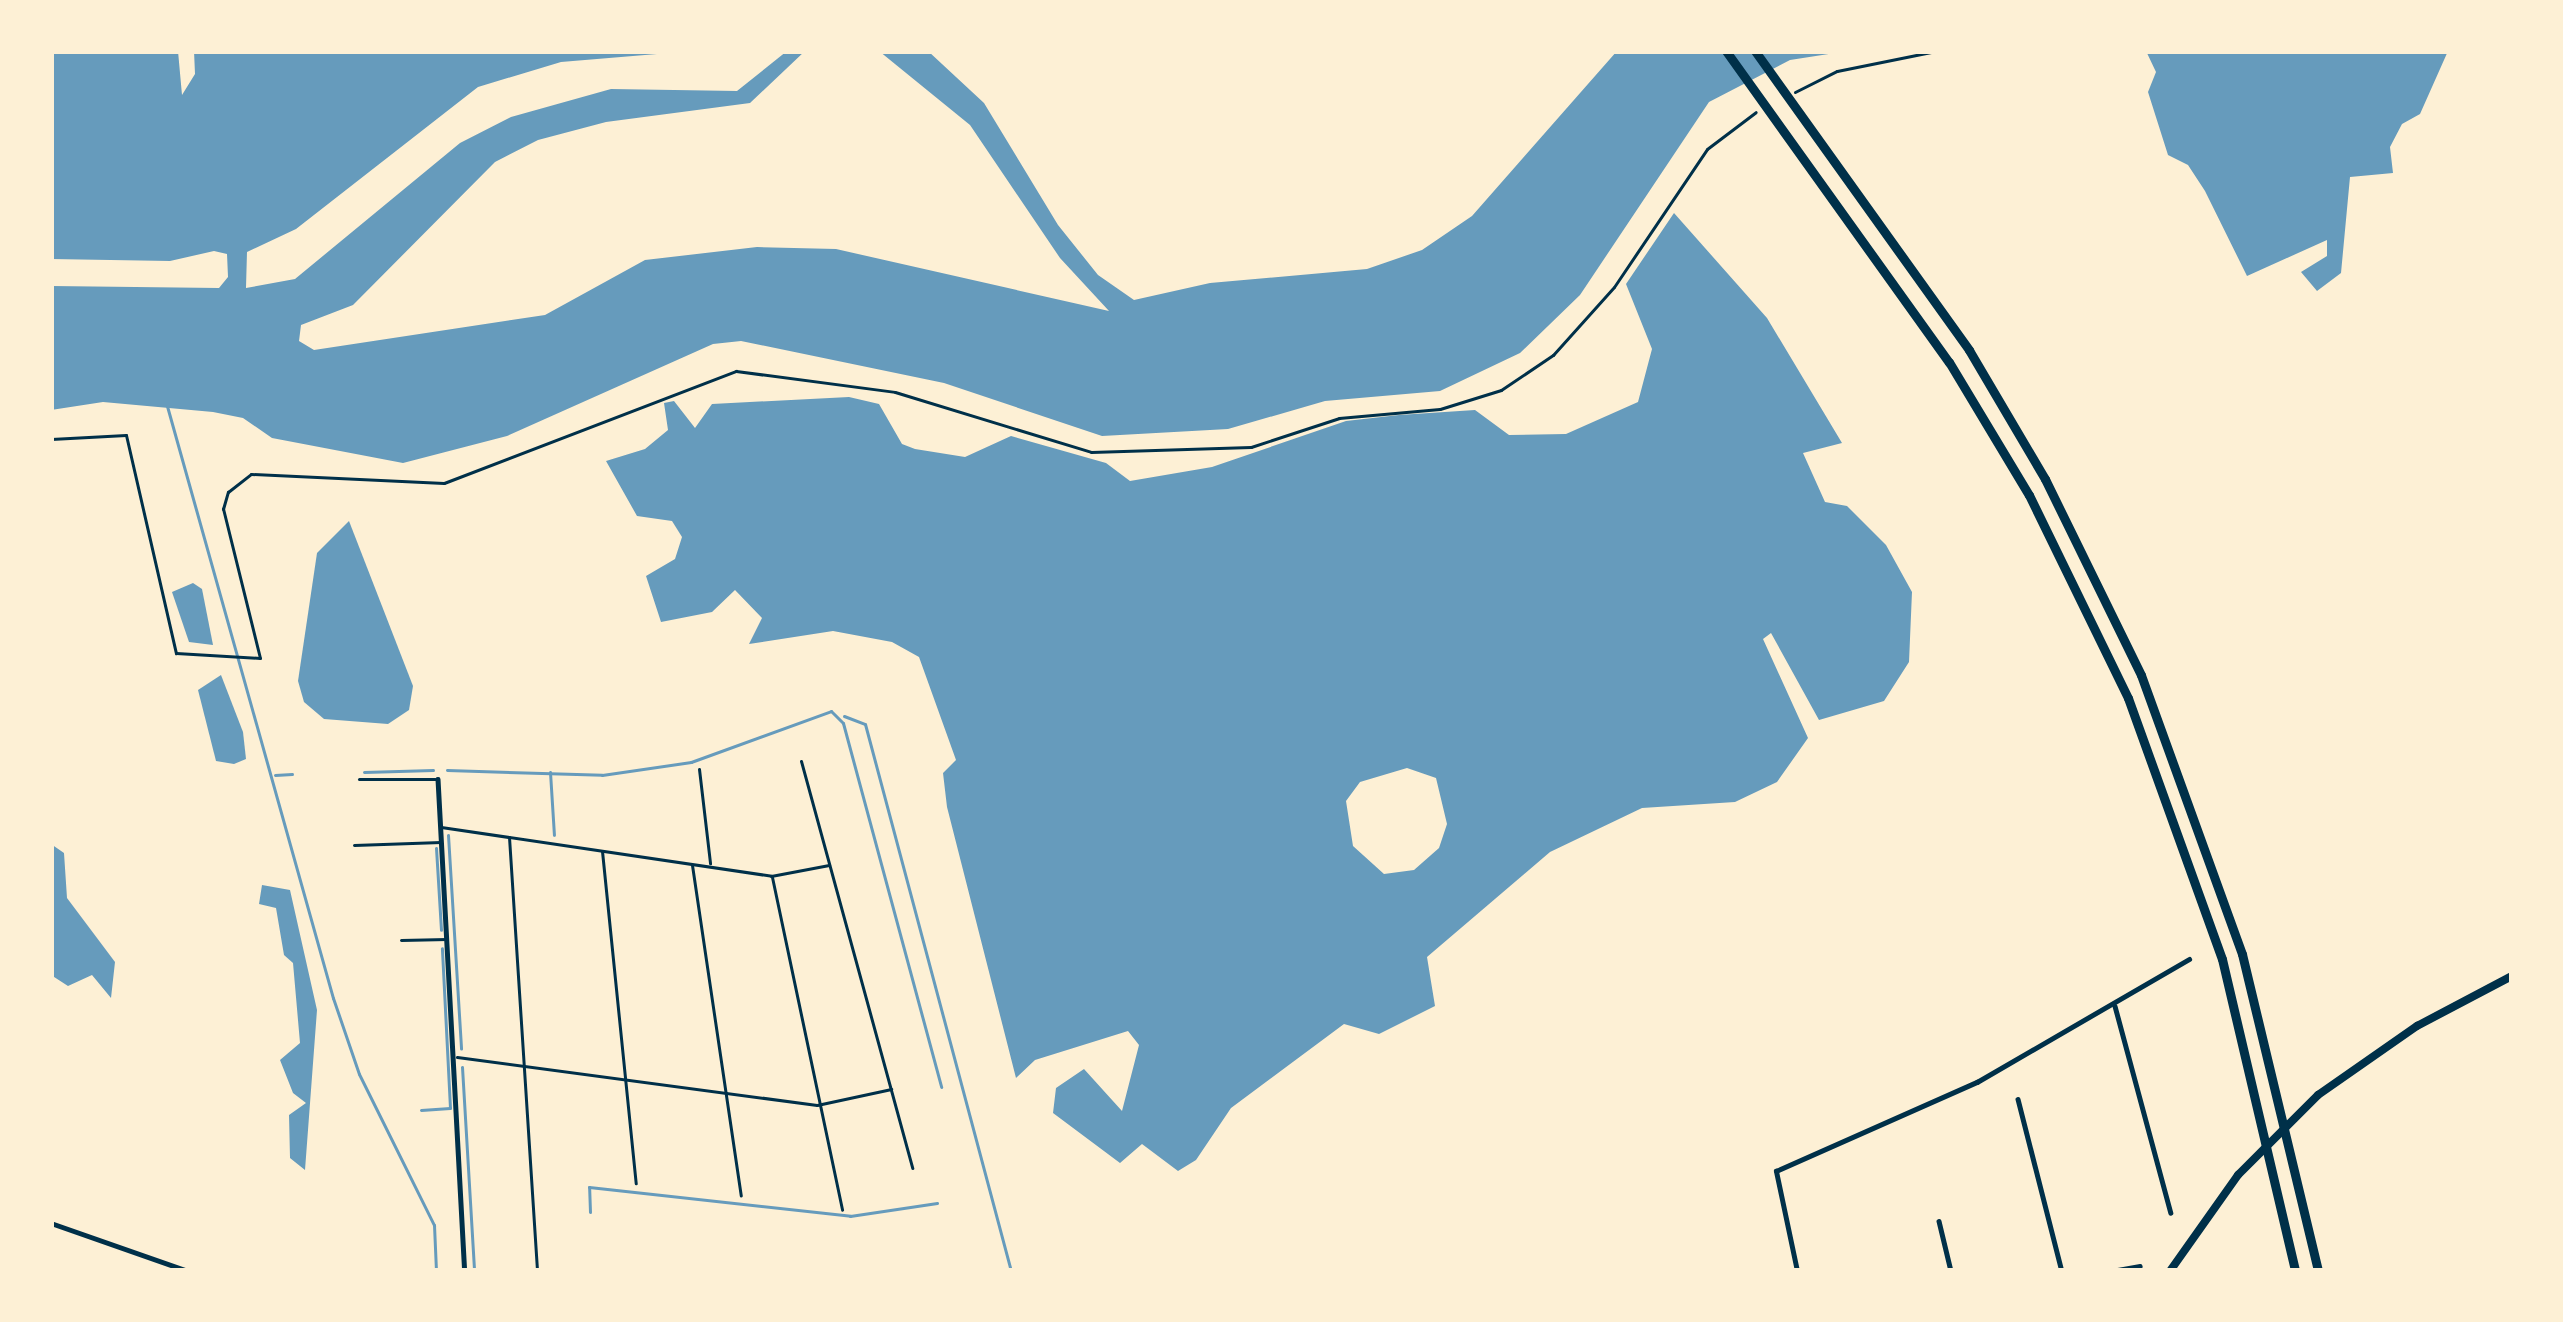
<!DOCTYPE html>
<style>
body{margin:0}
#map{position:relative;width:2563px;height:1322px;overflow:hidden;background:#fdf0d5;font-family:Raleway,sans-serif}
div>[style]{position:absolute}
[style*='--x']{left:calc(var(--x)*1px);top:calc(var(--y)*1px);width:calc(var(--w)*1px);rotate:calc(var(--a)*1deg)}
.water>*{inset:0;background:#669bbc}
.stream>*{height:3px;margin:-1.5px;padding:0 1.5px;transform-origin:1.5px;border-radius:1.5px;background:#669bbc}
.path>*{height:3px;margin:-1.5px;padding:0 1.5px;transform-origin:1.5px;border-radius:1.5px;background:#003049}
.service>*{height:3px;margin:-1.5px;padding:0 1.5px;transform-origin:1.5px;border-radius:1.5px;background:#003049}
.minor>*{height:4.5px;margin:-2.25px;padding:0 2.25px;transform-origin:2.25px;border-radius:2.25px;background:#003049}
.secondary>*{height:8px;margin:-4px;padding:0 4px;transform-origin:4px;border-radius:4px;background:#003049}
.motorway>*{height:9px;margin:-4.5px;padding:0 4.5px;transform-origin:4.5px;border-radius:4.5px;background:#003049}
span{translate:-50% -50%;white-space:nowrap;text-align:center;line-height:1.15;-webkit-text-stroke:10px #fdf0d5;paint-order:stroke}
.frame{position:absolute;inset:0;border:54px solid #fdf0d5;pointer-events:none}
</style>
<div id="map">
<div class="water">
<i style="clip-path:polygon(51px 51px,178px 51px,182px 95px,195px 74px,194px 51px,693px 51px,561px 62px,478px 87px,296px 229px,247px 252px,246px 288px,295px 279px,460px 143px,511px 117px,611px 89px,737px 91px,787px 51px,805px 51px,750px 103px,606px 122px,538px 140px,495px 162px,353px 305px,301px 325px,299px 341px,314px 350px,545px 315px,645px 260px,757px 247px,836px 249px,1109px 311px,1060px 258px,970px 125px,879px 51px,928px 51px,984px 103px,1058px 225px,1098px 275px,1134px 300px,1210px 283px,1367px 269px,1422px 250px,1472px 216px,1617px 51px,1848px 51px,1790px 60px,1709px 102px,1580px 295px,1520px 353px,1440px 391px,1325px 401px,1228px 429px,1102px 436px,944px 383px,741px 341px,713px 344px,507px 436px,403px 463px,272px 438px,243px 418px,213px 412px,103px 402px,51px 410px,51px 286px,219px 288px,228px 277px,227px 254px,214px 251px,170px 261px,51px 259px)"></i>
<i style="clip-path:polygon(2146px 51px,2448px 51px,2420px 114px,2402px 124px,2390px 147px,2393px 173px,2350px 177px,2341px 273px,2317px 291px,2301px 272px,2327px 256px,2327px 240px,2247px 276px,2205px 191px,2188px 165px,2168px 155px,2148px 92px,2156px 72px)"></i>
<i style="clip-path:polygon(evenodd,1674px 213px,1767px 318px,1842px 443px,1803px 453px,1825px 502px,1847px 506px,1886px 545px,1912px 592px,1909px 662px,1884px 701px,1819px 720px,1771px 633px,1763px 639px,1808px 738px,1777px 782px,1735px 802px,1642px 808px,1550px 852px,1427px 957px,1435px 1006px,1379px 1034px,1344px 1024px,1231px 1108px,1196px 1160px,1178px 1171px,1142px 1144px,1120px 1163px,1053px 1113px,1056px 1088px,1084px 1069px,1122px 1111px,1139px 1045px,1128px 1031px,1035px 1060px,1016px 1078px,947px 807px,943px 773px,956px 760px,919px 657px,892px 642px,833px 631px,749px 644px,762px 618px,735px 590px,712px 612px,661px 622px,646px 576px,675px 559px,682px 537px,672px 521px,637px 516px,606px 461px,645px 449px,668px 430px,664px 403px,674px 401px,695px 428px,712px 404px,849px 397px,879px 404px,902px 444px,915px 449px,965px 457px,1011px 436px,1106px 463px,1130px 481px,1212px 467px,1346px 421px,1399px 415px,1475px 410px,1509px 435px,1566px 434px,1638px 402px,1652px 349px,1626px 284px,1674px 213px,1407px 768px,1436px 778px,1447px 824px,1439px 848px,1414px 870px,1384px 874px,1353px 846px,1346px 801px,1360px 782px,1407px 768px)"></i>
<i style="clip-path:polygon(349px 521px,413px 686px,409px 710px,388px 724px,324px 719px,304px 702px,298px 681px,317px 553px)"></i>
<i style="clip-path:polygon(193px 583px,202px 589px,213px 645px,189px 642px,172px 592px)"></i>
<i style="clip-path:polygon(221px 675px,243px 732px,246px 759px,234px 764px,216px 761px,198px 690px)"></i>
<i style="clip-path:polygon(51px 844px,64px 853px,67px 898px,115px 962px,111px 998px,92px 975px,68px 986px,51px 975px)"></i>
<i style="clip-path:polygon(262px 885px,290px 890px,317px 1010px,305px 1170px,290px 1158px,289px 1115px,306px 1103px,293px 1093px,280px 1060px,300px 1043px,293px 963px,284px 955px,276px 908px,259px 904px)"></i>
</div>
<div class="stream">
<i style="--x:167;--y:406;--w:615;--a:74.34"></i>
<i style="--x:333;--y:998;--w:80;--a:71.1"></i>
<i style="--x:359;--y:1074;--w:169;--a:63.6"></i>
<i style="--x:434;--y:1225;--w:46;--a:87.5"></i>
<i style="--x:844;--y:716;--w:22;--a:21"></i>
<i style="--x:865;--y:724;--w:566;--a:75.06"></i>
<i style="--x:447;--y:770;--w:155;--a:1.8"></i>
<i style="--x:602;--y:775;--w:90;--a:-8.3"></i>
<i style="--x:691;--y:762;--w:149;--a:-20"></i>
<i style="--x:831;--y:711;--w:17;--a:45"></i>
<i style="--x:843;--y:723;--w:377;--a:74.9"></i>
<i style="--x:364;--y:772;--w:69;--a:-1.7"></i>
<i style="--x:550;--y:772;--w:63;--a:86.4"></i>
<i style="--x:275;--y:775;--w:17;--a:-3"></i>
<i style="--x:448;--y:835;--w:214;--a:86.5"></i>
<i style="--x:436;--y:848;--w:82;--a:86.5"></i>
<i style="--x:462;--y:1067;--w:203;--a:86.6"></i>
<i style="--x:421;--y:1110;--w:29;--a:-4"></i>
<i style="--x:450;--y:1108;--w:160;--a:-92.9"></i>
<i style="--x:590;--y:1212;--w:25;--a:-92"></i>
<i style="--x:589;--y:1187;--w:263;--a:6.3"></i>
<i style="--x:850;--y:1216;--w:88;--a:-8.5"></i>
</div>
<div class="path">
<i style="--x:1795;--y:92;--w:47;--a:-26.6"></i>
<i style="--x:1837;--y:71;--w:101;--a:-11.4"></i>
<i style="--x:51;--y:439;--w:75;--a:-3.1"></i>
<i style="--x:126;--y:435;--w:224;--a:77.1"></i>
<i style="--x:176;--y:653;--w:84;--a:3.4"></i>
<i style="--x:260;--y:658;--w:154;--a:-103.9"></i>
<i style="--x:223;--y:509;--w:18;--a:-74"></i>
<i style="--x:228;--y:492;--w:29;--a:-38"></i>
<i style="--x:251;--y:474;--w:193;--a:2.7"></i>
<i style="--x:444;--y:483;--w:313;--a:-21"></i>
<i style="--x:736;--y:371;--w:160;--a:7.5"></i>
<i style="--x:895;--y:392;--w:205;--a:17"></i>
<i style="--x:1091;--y:452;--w:160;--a:-1.8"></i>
<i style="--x:1251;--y:447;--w:93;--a:-18.2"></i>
<i style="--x:1339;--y:418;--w:101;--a:-5.1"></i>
<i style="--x:1440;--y:409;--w:64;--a:-17.3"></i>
<i style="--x:1501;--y:390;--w:63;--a:-33.9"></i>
<i style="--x:1553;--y:355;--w:91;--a:-48.1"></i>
<i style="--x:1614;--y:287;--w:166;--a:-56"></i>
<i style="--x:1707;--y:149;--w:61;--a:-37.1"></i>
</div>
<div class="service">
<i style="--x:801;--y:761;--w:422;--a:74.7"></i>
<i style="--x:699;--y:769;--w:95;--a:83.3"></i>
<i style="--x:359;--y:779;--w:76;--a:0"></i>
<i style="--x:441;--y:827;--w:334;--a:8.4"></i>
<i style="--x:771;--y:876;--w:59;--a:-10.7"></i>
<i style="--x:509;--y:837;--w:435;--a:86.3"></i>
<i style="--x:354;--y:845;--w:87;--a:-2"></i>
<i style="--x:602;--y:851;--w:334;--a:84.2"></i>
<i style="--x:692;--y:865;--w:334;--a:81.6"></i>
<i style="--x:772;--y:877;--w:340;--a:78.1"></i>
<i style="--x:401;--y:940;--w:46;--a:-1.2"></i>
<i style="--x:457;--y:1057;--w:363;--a:7.6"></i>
<i style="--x:817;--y:1105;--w:76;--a:-12.2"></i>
</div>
<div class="minor">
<i style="--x:438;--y:779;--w:493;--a:86.9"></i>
<i style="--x:2115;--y:1006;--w:214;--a:74.9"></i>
<i style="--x:2018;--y:1099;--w:178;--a:75.7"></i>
<i style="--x:1939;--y:1221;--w:51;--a:76.5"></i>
<i style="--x:51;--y:1223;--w:145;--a:19.3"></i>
<i style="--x:1797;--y:1271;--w:102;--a:-101.9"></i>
<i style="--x:1776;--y:1171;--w:220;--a:-23.9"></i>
<i style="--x:1977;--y:1082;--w:245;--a:-30.1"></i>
<i style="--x:2112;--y:1271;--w:28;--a:-10"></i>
</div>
<div class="secondary">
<i style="--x:2170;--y:1271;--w:118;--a:-54.7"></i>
<i style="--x:2238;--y:1175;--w:113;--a:-45"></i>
<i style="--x:2318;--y:1095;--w:121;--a:-34.9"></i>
<i style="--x:2417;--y:1026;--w:107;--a:-27.8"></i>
</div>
<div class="motorway">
<i style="--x:1726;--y:51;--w:383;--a:54.4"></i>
<i style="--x:1949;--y:362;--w:155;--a:59"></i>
<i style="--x:2029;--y:495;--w:226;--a:64"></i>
<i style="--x:2128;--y:698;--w:277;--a:70.2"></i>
<i style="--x:2222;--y:959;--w:320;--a:76.8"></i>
<i style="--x:1755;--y:51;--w:368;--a:54.4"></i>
<i style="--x:1969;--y:350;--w:150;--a:59.5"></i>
<i style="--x:2045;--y:479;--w:218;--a:63.9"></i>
<i style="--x:2141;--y:675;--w:297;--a:70.1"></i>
<i style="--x:2242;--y:954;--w:326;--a:76.5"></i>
</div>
<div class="frame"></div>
</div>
